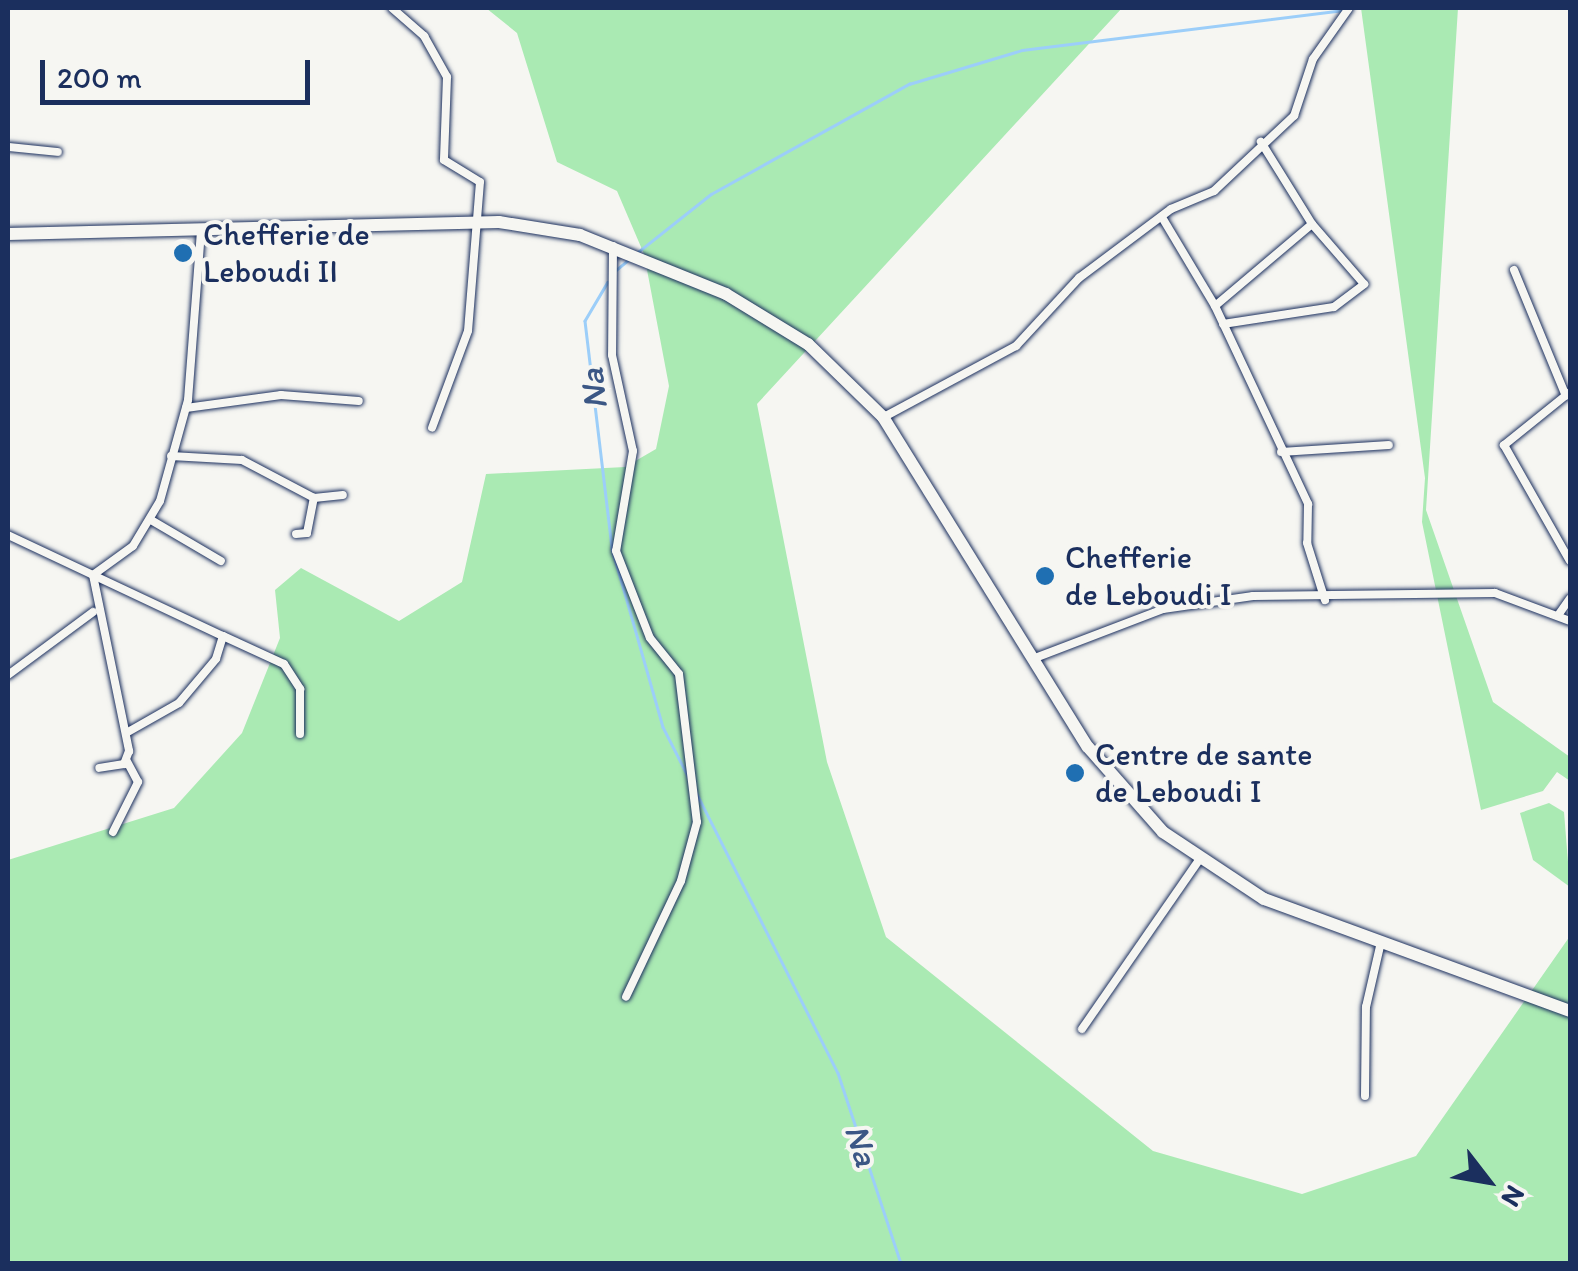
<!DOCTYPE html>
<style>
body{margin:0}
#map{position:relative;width:1578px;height:1271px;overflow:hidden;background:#f6f6f2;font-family:Itim,sans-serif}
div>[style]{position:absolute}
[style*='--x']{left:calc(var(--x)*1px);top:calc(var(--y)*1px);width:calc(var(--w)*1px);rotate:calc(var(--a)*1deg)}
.green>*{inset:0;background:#aaeab3}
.stream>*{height:2.5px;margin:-1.25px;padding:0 1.25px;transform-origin:1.25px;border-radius:1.25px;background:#9ccef9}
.roads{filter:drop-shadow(0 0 2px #1b2f5e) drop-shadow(0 0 2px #1b2f5e)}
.street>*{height:8px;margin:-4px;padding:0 4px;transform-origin:4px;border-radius:4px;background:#f6f6f2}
.primary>*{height:12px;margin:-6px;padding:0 6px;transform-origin:6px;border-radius:6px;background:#f6f6f2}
.dots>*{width:28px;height:28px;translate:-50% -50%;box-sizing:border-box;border:5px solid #f6f6f2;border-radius:50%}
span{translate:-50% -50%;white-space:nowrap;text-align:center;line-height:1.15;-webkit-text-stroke:8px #f6f6f2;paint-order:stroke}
.poi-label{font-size:32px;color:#1b2f5e}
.left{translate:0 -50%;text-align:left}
.water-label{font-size:35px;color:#3b5785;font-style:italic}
.frame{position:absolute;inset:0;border:10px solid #1b2f5e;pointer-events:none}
.north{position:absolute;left:1438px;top:1131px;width:100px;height:100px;-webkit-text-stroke:8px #f6f6f2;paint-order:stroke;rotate:121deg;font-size:28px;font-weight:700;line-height:40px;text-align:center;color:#1b2f5e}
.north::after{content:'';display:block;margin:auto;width:35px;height:45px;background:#1b2f5e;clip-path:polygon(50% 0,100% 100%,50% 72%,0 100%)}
.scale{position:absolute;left:40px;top:60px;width:270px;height:45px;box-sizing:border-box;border:5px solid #1b2f5e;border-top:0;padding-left:12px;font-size:30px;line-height:35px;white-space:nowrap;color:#1b2f5e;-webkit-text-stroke:8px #f6f6f2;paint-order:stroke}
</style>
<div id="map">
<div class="green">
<i style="clip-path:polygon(486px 8px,1122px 8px,757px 404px,827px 762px,886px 937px,1153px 1151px,1302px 1194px,1416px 1156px,1570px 936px,1570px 1263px,8px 1264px,8px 860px,174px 808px,242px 733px,280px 638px,275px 590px,301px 568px,399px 621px,462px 582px,486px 474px,625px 467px,656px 449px,669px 386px,644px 254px,617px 191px,557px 162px,517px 33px)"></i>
<i style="clip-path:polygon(1361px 8px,1458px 8px,1426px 510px,1493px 702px,1570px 757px,1570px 781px,1557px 772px,1543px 791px,1481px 810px,1422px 522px,1425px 478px)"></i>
<i style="clip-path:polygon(1549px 803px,1564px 812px,1570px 887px,1533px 860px,1520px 813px)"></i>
</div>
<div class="stream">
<i style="--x:638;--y:252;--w:93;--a:-38.5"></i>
<i style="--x:711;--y:194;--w:227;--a:-29.1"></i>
<i style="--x:909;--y:84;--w:118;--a:-16.7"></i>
<i style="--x:1022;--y:50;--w:324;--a:-7.1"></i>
<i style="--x:615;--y:271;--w:17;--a:-40"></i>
<i style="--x:608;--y:282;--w:45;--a:120.5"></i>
<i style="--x:585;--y:321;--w:229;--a:83.2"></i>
<i style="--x:612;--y:548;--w:186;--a:74.1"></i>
<i style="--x:663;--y:727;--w:57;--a:63"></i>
<i style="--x:697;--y:794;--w:313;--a:63.2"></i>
<i style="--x:838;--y:1073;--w:201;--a:71.7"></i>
</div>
<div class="roads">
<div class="street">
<i style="--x:392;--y:8;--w:43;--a:41.2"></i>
<i style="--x:424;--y:36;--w:47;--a:60.7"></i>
<i style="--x:447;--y:77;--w:83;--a:92.1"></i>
<i style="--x:444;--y:160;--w:42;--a:31.4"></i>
<i style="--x:480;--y:182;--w:149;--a:94.6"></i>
<i style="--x:468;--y:331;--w:103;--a:110.4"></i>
<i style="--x:8;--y:147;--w:50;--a:5.7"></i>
<i style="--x:1163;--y:219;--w:101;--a:59.1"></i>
<i style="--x:1215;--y:306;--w:219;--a:64.8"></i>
<i style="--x:1308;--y:504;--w:39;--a:91"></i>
<i style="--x:1307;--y:543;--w:60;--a:72.5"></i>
<i style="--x:613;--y:246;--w:109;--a:90.5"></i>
<i style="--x:612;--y:355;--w:98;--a:77.7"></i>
<i style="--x:633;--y:451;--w:101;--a:99.6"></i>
<i style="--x:616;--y:551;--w:93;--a:68.7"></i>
<i style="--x:650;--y:638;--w:46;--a:51.1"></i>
<i style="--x:679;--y:674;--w:149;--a:83.1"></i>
<i style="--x:697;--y:822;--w:61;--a:105.2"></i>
<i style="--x:681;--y:881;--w:128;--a:115.4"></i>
<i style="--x:1514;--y:270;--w:136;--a:67.6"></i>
<i style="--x:1215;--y:306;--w:127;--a:-40.2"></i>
<i style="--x:1223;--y:324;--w:112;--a:-8.7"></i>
<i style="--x:1334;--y:307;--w:38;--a:-37"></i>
<i style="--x:1364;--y:284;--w:79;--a:-130.9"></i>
<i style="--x:1312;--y:224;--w:97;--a:-121.9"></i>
<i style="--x:1570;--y:392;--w:85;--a:141.2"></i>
<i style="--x:1504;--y:445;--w:133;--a:60.4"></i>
<i style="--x:186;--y:408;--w:96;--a:-7.8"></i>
<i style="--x:281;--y:395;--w:78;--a:4.4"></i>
<i style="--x:884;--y:417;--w:150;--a:-28.3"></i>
<i style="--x:1016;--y:346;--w:93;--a:-47.2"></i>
<i style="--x:1079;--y:278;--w:115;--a:-36.9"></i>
<i style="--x:1171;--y:209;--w:47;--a:-22.7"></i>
<i style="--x:1214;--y:191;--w:110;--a:-43.2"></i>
<i style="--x:1294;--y:116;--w:60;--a:-71.6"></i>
<i style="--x:1313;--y:59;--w:62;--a:-54.8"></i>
<i style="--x:1281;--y:452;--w:108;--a:-3.7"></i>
<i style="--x:171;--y:456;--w:71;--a:3.2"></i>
<i style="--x:242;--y:460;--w:81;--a:27.8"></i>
<i style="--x:314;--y:498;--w:29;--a:-6"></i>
<i style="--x:151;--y:520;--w:81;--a:30.4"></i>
<i style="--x:296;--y:534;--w:11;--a:-5"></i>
<i style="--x:307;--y:533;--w:36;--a:-79"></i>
<i style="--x:8;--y:535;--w:238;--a:25.2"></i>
<i style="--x:223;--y:636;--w:24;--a:107"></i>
<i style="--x:216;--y:659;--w:57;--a:130.1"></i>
<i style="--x:179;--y:703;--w:59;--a:150.4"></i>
<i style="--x:93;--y:575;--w:49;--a:-35.9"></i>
<i style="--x:133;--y:546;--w:52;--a:-59"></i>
<i style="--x:160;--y:501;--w:105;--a:-74.5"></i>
<i style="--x:188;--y:400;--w:170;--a:-85.6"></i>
<i style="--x:93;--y:575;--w:180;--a:78.4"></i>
<i style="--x:129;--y:751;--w:14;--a:111"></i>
<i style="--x:124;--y:764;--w:25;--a:171"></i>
<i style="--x:1559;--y:614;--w:19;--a:-55"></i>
<i style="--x:223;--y:636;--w:67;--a:24.7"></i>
<i style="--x:284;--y:664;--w:30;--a:57"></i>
<i style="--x:300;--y:689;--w:45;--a:90"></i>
<i style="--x:1035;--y:658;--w:137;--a:-20.9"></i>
<i style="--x:1163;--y:609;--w:91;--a:-8.2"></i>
<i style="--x:1253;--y:596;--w:242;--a:-0.7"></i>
<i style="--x:1495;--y:593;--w:80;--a:20.5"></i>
<i style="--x:8;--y:675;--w:106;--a:-36.5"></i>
<i style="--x:113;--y:832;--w:56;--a:-63.4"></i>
<i style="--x:138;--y:782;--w:24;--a:-118"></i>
<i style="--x:1082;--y:1029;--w:206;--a:-55.3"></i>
<i style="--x:1365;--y:1096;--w:89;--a:-89.4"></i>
<i style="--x:1366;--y:1007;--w:67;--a:-77"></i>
</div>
<div class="primary">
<i style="--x:8;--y:234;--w:491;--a:-1.4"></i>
<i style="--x:499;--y:222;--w:82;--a:9.1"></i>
<i style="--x:580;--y:235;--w:157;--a:22"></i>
<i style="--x:726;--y:294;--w:96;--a:31.4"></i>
<i style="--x:808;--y:344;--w:105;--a:44.2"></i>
<i style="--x:883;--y:417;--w:388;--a:58.2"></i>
<i style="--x:1088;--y:747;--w:113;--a:48.6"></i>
<i style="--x:1163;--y:832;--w:121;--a:33.6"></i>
<i style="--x:1264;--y:899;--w:326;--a:20.1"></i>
</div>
</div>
<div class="dots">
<i style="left:183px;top:253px;background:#1f6fb2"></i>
<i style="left:1045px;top:576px;background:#1f6fb2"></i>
<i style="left:1075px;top:773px;background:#1f6fb2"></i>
</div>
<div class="poi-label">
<span class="left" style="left:203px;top:253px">Chefferie de<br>Leboudi II</span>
<span class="left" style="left:1065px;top:576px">Chefferie<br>de Leboudi I</span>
<span class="left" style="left:1095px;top:773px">Centre de sante<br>de Leboudi I</span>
</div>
<div class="water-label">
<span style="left:593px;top:389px;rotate:-97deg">Na</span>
<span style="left:862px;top:1145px;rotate:72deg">Na</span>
</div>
<div class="frame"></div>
<div class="north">N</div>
<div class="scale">200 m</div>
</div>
